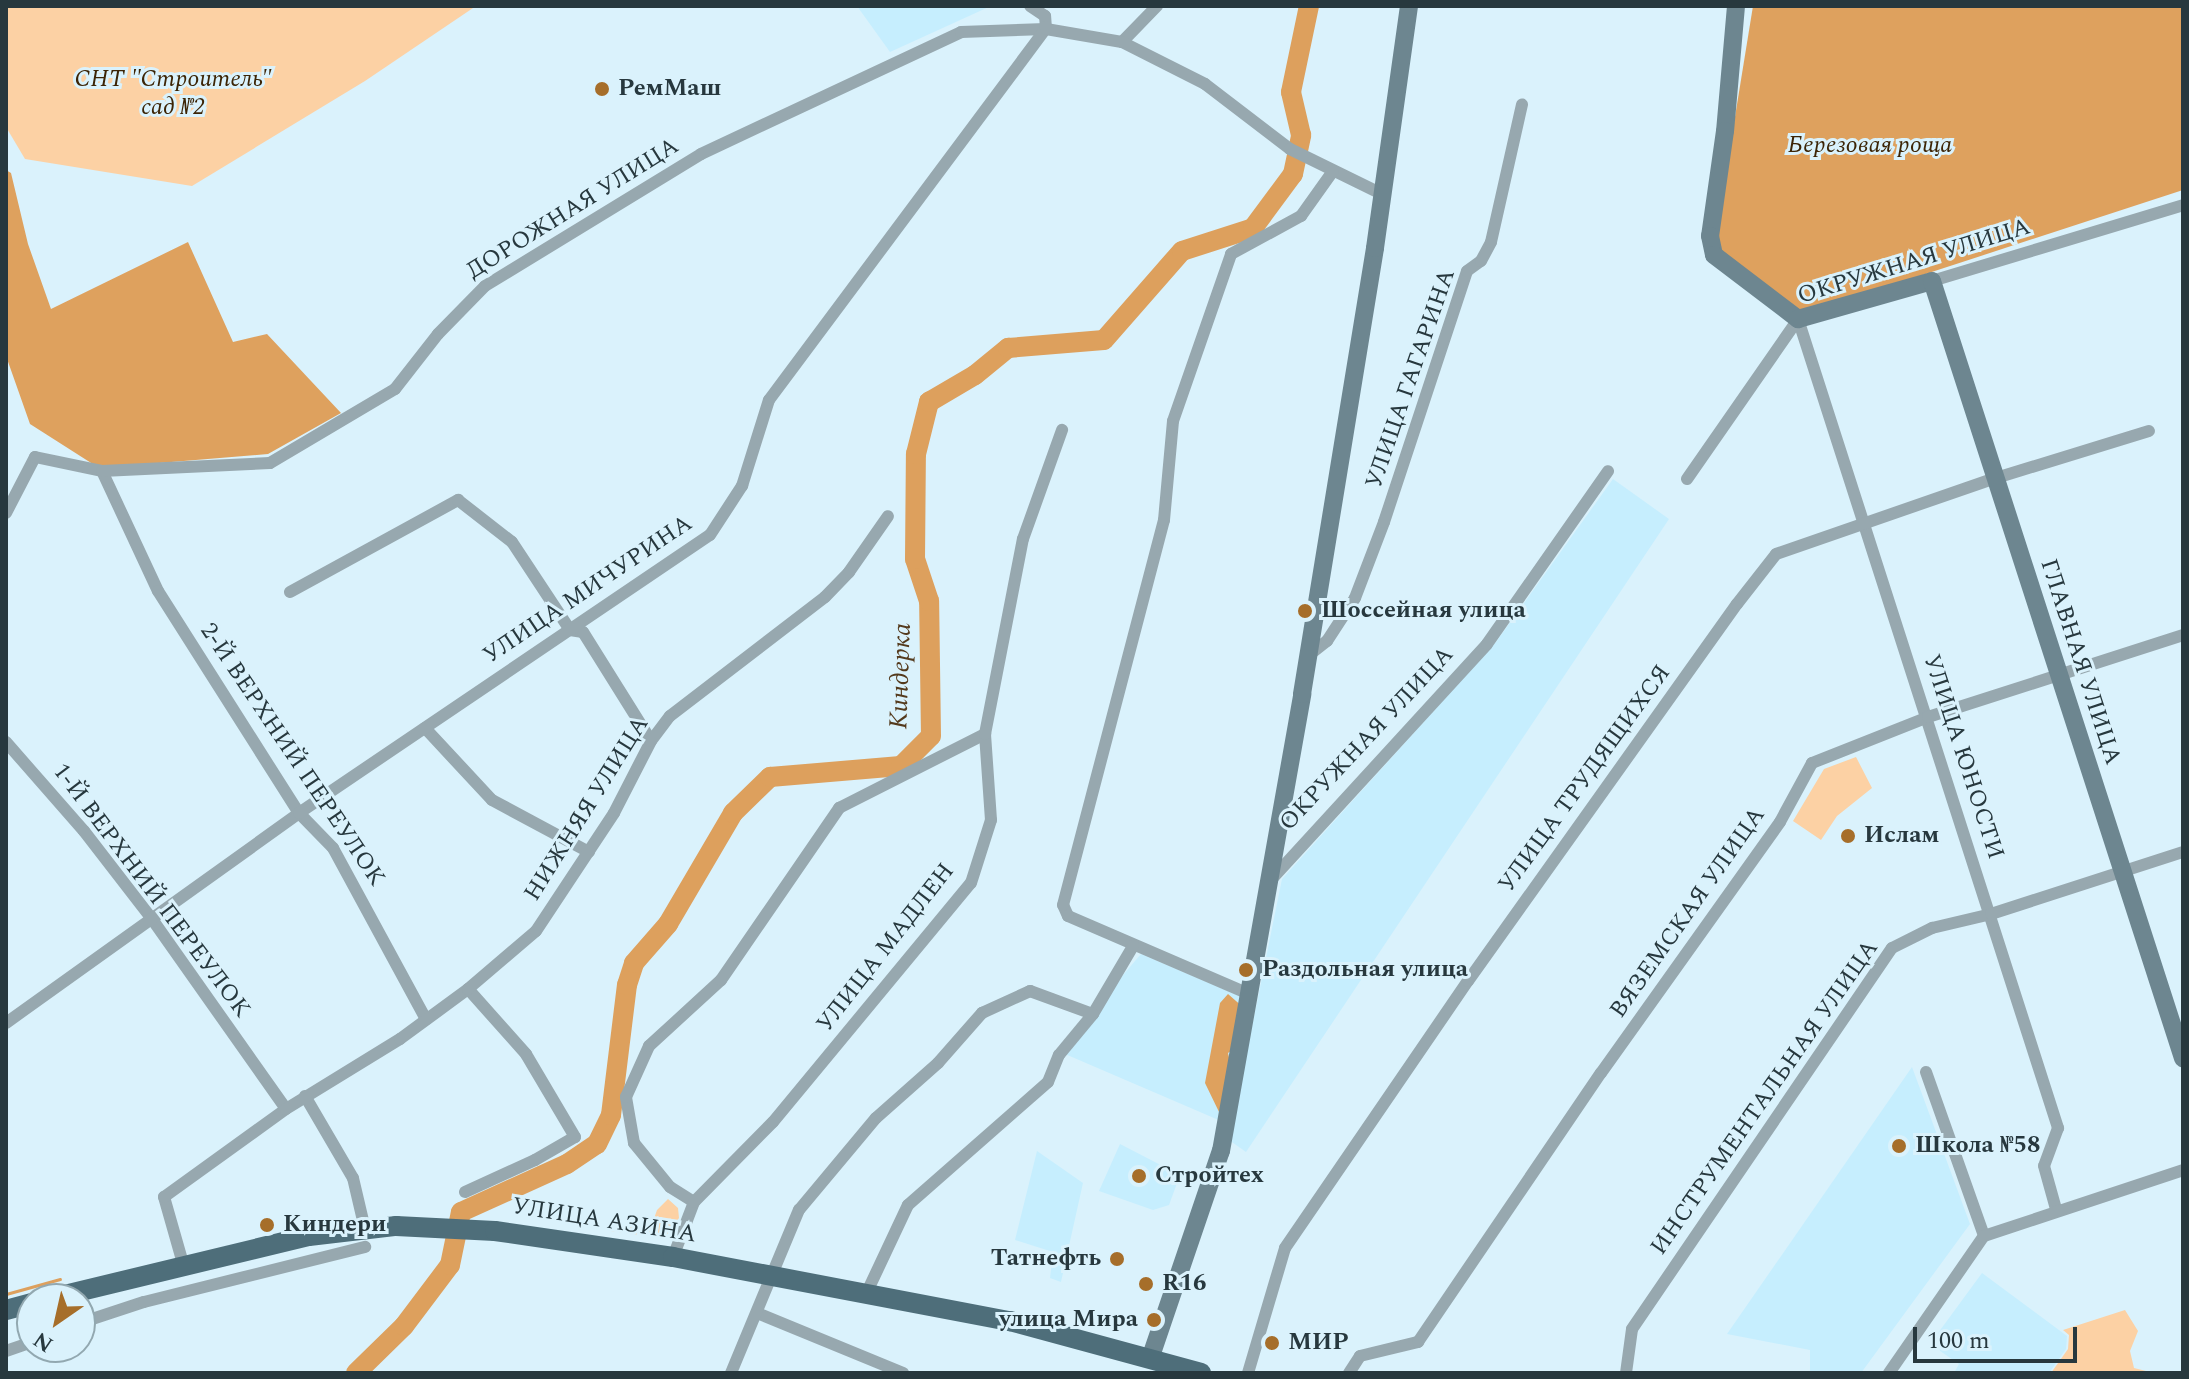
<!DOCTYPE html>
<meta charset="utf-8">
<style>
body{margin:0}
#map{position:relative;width:2189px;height:1379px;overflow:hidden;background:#daf2fc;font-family:Spectral,serif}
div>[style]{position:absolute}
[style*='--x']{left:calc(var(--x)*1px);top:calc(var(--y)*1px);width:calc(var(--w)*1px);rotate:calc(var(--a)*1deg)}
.built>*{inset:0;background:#c6eefe}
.green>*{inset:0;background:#fcd1a4}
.forest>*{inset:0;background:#dea15e}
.stream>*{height:3px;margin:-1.5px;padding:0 1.5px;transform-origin:1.5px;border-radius:1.5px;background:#dda05d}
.river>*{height:20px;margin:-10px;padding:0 10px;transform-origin:10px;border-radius:10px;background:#dda05d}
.street>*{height:12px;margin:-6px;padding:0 6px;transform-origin:6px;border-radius:6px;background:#97a8af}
.secondary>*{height:18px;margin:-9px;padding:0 9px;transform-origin:9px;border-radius:9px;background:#6d8690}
.primary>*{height:20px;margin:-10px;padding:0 10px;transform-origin:10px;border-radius:10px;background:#4e6e7a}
.dots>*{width:22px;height:22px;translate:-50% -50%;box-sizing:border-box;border:4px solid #daf2fc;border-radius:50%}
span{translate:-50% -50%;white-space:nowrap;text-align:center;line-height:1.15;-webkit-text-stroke:6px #daf2fc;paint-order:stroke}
.park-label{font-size:24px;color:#3c2405;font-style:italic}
.poi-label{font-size:24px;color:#27383e;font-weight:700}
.left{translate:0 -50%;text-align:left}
.right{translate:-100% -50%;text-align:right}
.street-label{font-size:24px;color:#27383e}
.water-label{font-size:26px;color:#543a1d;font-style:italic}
.frame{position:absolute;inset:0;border:8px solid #27383e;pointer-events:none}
.north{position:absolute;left:16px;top:1283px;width:80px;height:80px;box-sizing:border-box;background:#daf2fc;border:2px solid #92a8b0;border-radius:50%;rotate:214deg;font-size:22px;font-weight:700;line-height:32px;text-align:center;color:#27383e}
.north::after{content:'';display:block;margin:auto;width:28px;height:36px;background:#a66e2a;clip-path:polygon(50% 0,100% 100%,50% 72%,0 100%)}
.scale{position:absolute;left:1913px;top:1327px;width:164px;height:36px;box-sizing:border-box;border:4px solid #27383e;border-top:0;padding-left:10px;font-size:24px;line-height:28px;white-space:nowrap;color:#27383e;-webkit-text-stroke:6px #daf2fc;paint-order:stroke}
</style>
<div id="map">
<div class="built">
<i style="clip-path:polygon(857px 6px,991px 6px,890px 52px)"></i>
<i style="clip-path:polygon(1613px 479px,1669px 519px,1246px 1152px,1229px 1140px,1282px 879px,1496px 642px)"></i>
<i style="clip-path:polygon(1141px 954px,1244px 998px,1221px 1121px,1058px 1051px)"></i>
<i style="clip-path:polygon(1912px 1067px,1970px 1224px,1861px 1373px,1810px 1372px,1810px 1350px,1727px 1334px)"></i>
<i style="clip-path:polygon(1120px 1144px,1180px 1175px,1169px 1205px,1153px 1210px,1099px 1191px)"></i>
<i style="clip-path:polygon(1037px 1151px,1083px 1183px,1061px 1282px,1050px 1278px,1053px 1252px,1015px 1240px)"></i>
<i style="clip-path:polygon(1982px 1273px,2067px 1336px,2066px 1349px,2049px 1373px,1954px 1373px,1959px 1364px,1930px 1344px)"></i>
</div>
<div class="green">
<i style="clip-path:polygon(6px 6px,476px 6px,365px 81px,192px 186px,25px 159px,6px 127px)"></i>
<i style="clip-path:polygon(1856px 757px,1872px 788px,1837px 816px,1821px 840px,1793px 821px,1824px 769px)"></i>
<i style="clip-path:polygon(668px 1199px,678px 1208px,679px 1218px,664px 1238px,611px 1231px,613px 1224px,641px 1229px,651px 1227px,657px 1210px)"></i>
<i style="clip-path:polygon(2125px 1310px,2138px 1331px,2130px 1351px,2134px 1368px,2154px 1373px,2051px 1373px,2068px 1349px,2069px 1335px,2063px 1330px)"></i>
</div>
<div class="forest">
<i style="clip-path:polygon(1753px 6px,2183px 6px,2183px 190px,1803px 314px,1714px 246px)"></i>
<i style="clip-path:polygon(6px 170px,11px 173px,28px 244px,51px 309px,188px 242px,233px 342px,267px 334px,341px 413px,268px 454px,99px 468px,30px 424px,6px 356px)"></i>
<i style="clip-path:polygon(1228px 994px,1244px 1008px,1234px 1049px,1228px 1053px,1231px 1066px,1220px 1114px,1205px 1083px,1220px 1003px)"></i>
</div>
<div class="stream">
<i style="--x:6;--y:1294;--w:56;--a:-15.5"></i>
</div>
<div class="river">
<i style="--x:356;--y:1373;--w:67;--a:-44.4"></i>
<i style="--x:404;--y:1326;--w:76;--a:-53"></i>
<i style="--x:450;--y:1265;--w:54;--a:-78.3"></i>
<i style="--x:461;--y:1212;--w:116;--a:-24.4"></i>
<i style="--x:567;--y:1164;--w:36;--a:-34"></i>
<i style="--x:597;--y:1144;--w:32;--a:-64"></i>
<i style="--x:611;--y:1115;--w:131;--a:-83"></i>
<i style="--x:627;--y:985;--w:23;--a:-72"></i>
<i style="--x:634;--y:963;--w:52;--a:-48.9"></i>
<i style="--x:668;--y:924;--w:129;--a:-59.6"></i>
<i style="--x:733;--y:813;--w:52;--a:-44.2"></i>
<i style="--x:770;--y:777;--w:131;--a:-4.8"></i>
<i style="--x:901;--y:766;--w:42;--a:-45"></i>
<i style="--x:931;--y:736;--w:135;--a:-90.8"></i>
<i style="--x:929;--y:601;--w:44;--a:-108.4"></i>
<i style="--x:915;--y:559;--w:105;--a:-89.5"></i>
<i style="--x:916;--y:454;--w:54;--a:-76"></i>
<i style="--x:929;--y:402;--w:53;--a:-30.4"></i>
<i style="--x:975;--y:375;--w:43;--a:-39.3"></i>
<i style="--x:1008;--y:348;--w:96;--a:-4.8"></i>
<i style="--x:1104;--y:340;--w:118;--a:-48.8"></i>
<i style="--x:1182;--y:251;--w:75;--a:-17.9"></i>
<i style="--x:1253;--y:228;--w:67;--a:-53.5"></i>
<i style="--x:1293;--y:174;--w:40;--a:-78"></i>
<i style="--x:1301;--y:135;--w:44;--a:-103.1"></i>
<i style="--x:1291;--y:92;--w:88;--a:-78.2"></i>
</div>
<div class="street">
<i style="--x:1122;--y:42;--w:50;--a:-45.8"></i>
<i style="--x:1932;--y:281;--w:262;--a:-16.8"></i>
<i style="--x:1798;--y:319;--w:850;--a:72.18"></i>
<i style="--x:2058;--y:1128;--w:40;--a:110.2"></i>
<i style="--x:2044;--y:1166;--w:45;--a:74.4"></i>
<i style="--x:102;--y:471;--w:132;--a:65"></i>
<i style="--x:158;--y:591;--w:263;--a:57.6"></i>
<i style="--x:299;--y:813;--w:49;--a:45.8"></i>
<i style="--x:333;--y:848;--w:195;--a:61.5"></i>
<i style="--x:1687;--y:479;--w:195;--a:-55.2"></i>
<i style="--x:6;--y:513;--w:63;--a:-62.6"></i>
<i style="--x:35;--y:457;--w:68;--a:11.8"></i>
<i style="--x:102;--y:471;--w:168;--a:-2.7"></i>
<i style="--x:270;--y:463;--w:145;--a:-30.6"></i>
<i style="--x:395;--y:389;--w:70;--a:-52"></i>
<i style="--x:438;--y:334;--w:67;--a:-45.6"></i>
<i style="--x:485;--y:286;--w:253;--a:-31.4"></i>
<i style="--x:701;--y:154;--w:287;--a:-25.1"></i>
<i style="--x:961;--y:32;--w:85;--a:-2"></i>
<i style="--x:1046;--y:29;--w:77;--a:9.7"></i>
<i style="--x:1122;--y:42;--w:93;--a:26.8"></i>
<i style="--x:1205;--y:84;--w:107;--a:37.4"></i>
<i style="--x:1290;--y:149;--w:100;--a:26.1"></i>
<i style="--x:290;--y:592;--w:192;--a:-28.7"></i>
<i style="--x:458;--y:500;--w:68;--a:37.9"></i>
<i style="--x:512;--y:542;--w:105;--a:56.6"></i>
<i style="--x:570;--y:630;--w:13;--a:9"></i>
<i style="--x:583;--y:632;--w:128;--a:58"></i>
<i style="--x:1309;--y:655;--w:23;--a:-38"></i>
<i style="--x:1327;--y:641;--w:51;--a:-56.9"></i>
<i style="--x:1355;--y:598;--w:81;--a:-69.1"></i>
<i style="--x:1384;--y:522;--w:264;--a:-71.7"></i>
<i style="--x:1467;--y:271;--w:17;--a:-36"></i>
<i style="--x:1481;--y:261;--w:21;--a:-62"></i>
<i style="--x:1491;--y:242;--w:141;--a:-77.3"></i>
<i style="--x:425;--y:728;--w:98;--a:47.1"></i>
<i style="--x:492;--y:800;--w:110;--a:28.2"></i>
<i style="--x:6;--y:742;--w:118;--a:48.8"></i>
<i style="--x:84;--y:831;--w:111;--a:52.3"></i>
<i style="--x:152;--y:919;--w:232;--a:54.8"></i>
<i style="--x:1270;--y:881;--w:321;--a:-47.5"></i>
<i style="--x:1487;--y:644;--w:211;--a:-55"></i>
<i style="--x:1249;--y:994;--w:197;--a:-156.7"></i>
<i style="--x:1068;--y:916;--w:12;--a:-114"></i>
<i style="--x:1063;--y:905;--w:398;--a:-75.3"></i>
<i style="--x:1164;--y:520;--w:99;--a:-84.8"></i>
<i style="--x:1173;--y:421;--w:177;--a:-70.8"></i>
<i style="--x:1231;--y:254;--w:80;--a:-28.5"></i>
<i style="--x:1301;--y:216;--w:55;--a:-54.6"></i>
<i style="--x:6;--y:1023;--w:360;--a:-35.6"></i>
<i style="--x:299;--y:813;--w:496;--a:-34.1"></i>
<i style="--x:710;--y:535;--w:59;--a:-56.9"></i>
<i style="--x:742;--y:486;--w:90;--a:-72.6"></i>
<i style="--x:769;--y:400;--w:463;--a:-53.3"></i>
<i style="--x:1046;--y:29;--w:13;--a:-94"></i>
<i style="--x:1045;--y:16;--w:18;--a:-146"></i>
<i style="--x:1926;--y:1072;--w:174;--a:70.5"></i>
<i style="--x:305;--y:1096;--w:95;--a:59.7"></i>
<i style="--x:353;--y:1178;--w:52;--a:76.8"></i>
<i style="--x:465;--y:1192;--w:77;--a:-24.6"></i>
<i style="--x:535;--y:1160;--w:46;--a:-29.9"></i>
<i style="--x:575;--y:1137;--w:96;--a:-120.6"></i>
<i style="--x:526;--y:1054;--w:87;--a:-131.7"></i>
<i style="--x:694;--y:1202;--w:28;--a:-148"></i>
<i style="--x:670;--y:1187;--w:57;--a:-129.3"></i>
<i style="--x:634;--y:1143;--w:47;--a:-99.9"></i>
<i style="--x:626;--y:1097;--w:56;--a:-65.7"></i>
<i style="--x:649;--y:1046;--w:98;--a:-42.5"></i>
<i style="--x:721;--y:980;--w:209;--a:-55.5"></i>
<i style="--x:839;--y:808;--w:164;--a:-26.9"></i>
<i style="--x:673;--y:1257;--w:59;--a:-69.1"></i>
<i style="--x:694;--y:1202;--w:112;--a:-45.4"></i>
<i style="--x:773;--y:1122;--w:310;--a:-50.4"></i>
<i style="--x:971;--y:883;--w:66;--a:-72.4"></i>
<i style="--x:991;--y:820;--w:86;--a:-94"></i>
<i style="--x:985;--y:734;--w:199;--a:-79"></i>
<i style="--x:1023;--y:539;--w:116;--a:-70.3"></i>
<i style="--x:184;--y:1267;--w:73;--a:-105.9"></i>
<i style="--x:164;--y:1197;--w:150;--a:-35.8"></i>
<i style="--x:286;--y:1109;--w:134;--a:-31.6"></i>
<i style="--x:400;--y:1039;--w:84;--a:-36.3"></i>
<i style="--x:468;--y:989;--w:89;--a:-40.5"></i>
<i style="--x:536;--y:931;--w:141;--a:-56.5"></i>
<i style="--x:614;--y:813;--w:81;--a:-62.8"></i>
<i style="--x:651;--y:741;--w:31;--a:-53"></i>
<i style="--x:670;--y:716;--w:195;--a:-37.5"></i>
<i style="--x:825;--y:597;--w:35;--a:-46"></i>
<i style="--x:849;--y:572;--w:68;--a:-55.1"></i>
<i style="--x:867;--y:1292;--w:96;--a:-64.8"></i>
<i style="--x:908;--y:1205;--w:186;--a:-41.3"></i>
<i style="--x:1048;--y:1082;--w:29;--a:-68"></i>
<i style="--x:1059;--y:1055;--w:53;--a:-50.3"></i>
<i style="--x:1093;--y:1014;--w:79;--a:-59.5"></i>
<i style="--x:757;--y:1313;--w:158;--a:22.3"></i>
<i style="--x:80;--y:1323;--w:67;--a:-18.2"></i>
<i style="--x:144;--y:1302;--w:228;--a:-14"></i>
<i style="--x:6;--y:1351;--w:28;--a:-19"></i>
<i style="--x:731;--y:1373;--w:177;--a:-67.4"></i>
<i style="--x:799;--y:1210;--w:120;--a:-50.1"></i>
<i style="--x:876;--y:1118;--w:83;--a:-41.6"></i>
<i style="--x:938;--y:1063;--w:67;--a:-48.7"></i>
<i style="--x:982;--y:1013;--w:53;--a:-24.6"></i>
<i style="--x:1030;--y:991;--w:67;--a:20.1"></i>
<i style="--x:1248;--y:1373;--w:130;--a:-73.5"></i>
<i style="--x:1285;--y:1248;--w:324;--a:-55.6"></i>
<i style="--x:1468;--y:981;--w:463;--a:-54.5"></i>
<i style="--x:1737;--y:604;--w:63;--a:-52"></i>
<i style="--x:1776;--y:554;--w:233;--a:-19.1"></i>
<i style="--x:1996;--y:478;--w:160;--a:-17.1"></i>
<i style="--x:1349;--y:1373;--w:20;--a:-57"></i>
<i style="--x:1360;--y:1356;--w:60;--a:-13.6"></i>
<i style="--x:1418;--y:1342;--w:325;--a:-55.8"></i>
<i style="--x:1601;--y:1073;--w:308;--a:-54.5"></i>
<i style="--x:1780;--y:822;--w:67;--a:-61.5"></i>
<i style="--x:1812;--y:763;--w:125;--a:-21.6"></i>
<i style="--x:1928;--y:717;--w:268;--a:-17.8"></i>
<i style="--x:1626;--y:1373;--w:44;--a:-82.2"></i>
<i style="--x:1632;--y:1329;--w:461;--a:-55.7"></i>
<i style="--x:1892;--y:948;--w:45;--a:-26.6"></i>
<i style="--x:1932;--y:928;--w:61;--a:-13.3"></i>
<i style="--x:1991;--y:914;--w:202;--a:-17.9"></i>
<i style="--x:1889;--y:1373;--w:167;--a:-55.3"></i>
<i style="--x:1984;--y:1236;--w:210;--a:-18.3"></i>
</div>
<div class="secondary">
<i style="--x:1736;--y:6;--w:125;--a:95"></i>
<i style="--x:1725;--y:131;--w:106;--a:98.1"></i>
<i style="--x:1710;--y:236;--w:19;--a:78"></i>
<i style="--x:1714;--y:255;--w:106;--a:37.3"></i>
<i style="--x:1798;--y:319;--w:139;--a:-15.8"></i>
<i style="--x:1932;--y:281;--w:817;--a:72.1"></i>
<i style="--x:1150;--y:1359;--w:220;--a:-71.2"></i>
<i style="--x:1221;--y:1151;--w:464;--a:-79.9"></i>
<i style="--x:1302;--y:694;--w:452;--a:-80.7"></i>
<i style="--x:1375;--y:248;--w:244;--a:-82"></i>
</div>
<div class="primary">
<i style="--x:48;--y:1299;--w:268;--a:-13.6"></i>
<i style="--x:309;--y:1236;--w:88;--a:-6.6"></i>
<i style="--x:396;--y:1226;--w:99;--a:2.9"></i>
<i style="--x:495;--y:1231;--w:180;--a:8.3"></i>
<i style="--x:673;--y:1257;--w:343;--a:10.8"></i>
<i style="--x:1010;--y:1321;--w:198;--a:15.2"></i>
<i style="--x:6;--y:1310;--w:27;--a:-15"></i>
</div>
<div class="dots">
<i style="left:602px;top:89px;background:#a66e2a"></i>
<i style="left:1305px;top:611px;background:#a66e2a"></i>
<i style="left:1848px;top:836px;background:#a66e2a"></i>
<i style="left:1246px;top:970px;background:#a66e2a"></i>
<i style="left:1899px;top:1146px;background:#a66e2a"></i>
<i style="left:1139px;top:1176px;background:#a66e2a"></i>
<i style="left:267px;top:1225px;background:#a66e2a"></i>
<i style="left:1117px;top:1259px;background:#a66e2a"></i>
<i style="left:1146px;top:1284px;background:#a66e2a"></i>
<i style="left:1154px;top:1320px;background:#a66e2a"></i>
<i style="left:1272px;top:1343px;background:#a66e2a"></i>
</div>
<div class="park-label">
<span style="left:173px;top:94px">СНТ "Строитель"<br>сад №2</span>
<span style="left:1870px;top:146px">Березовая роща</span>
</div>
<div class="poi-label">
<span class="left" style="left:618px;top:89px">РемМаш</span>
<span class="left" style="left:1321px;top:611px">Шоссейная улица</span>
<span class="left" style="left:1864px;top:836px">Ислам</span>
<span class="left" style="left:1262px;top:970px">Раздольная улица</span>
<span class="left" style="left:1915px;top:1146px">Школа №58</span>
<span class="left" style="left:1155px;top:1176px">Стройтех</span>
<span class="left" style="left:283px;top:1225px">Киндери</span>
<span class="right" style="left:1101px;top:1259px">Татнефть</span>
<span class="left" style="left:1162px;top:1284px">R16</span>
<span class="right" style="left:1138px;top:1320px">улица Мира</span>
<span class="left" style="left:1288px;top:1343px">МИР</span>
</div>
<div class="street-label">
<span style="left:573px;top:209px;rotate:-32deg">ДОРОЖНАЯ УЛИЦА</span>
<span style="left:1914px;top:262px;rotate:-17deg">ОКРУЖНАЯ УЛИЦА</span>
<span style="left:1411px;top:379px;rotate:-71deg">УЛИЦА ГАГАРИНА</span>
<span style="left:588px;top:590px;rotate:-34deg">УЛИЦА МИЧУРИНА</span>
<span style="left:2080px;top:662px;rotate:72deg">ГЛАВНАЯ УЛИЦА</span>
<span style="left:1367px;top:739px;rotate:-47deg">ОКРУЖНАЯ УЛИЦА</span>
<span style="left:292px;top:755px;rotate:56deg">2-Й ВЕРХНИЙ ПЕРЕУЛОК</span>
<span style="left:1963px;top:757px;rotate:72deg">УЛИЦА ЮНОСТИ</span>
<span style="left:1585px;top:779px;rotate:-54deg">УЛИЦА ТРУДЯЩИХСЯ</span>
<span style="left:587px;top:809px;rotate:-58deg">НИЖНЯЯ УЛИЦА</span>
<span style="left:151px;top:891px;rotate:53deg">1-Й ВЕРХНИЙ ПЕРЕУЛОК</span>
<span style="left:1688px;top:913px;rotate:-55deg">ВЯЗЕМСКАЯ УЛИЦА</span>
<span style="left:886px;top:948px;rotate:-52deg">УЛИЦА МАДЛЕН</span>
<span style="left:1765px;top:1098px;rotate:-55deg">ИНСТРУМЕНТАЛЬНАЯ УЛИЦА</span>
<span style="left:604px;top:1221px;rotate:9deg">УЛИЦА АЗИНА</span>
</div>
<div class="water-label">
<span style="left:901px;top:676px;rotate:-88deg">Киндерка</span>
</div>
<div class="frame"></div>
<div class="north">N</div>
<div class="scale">100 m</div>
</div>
